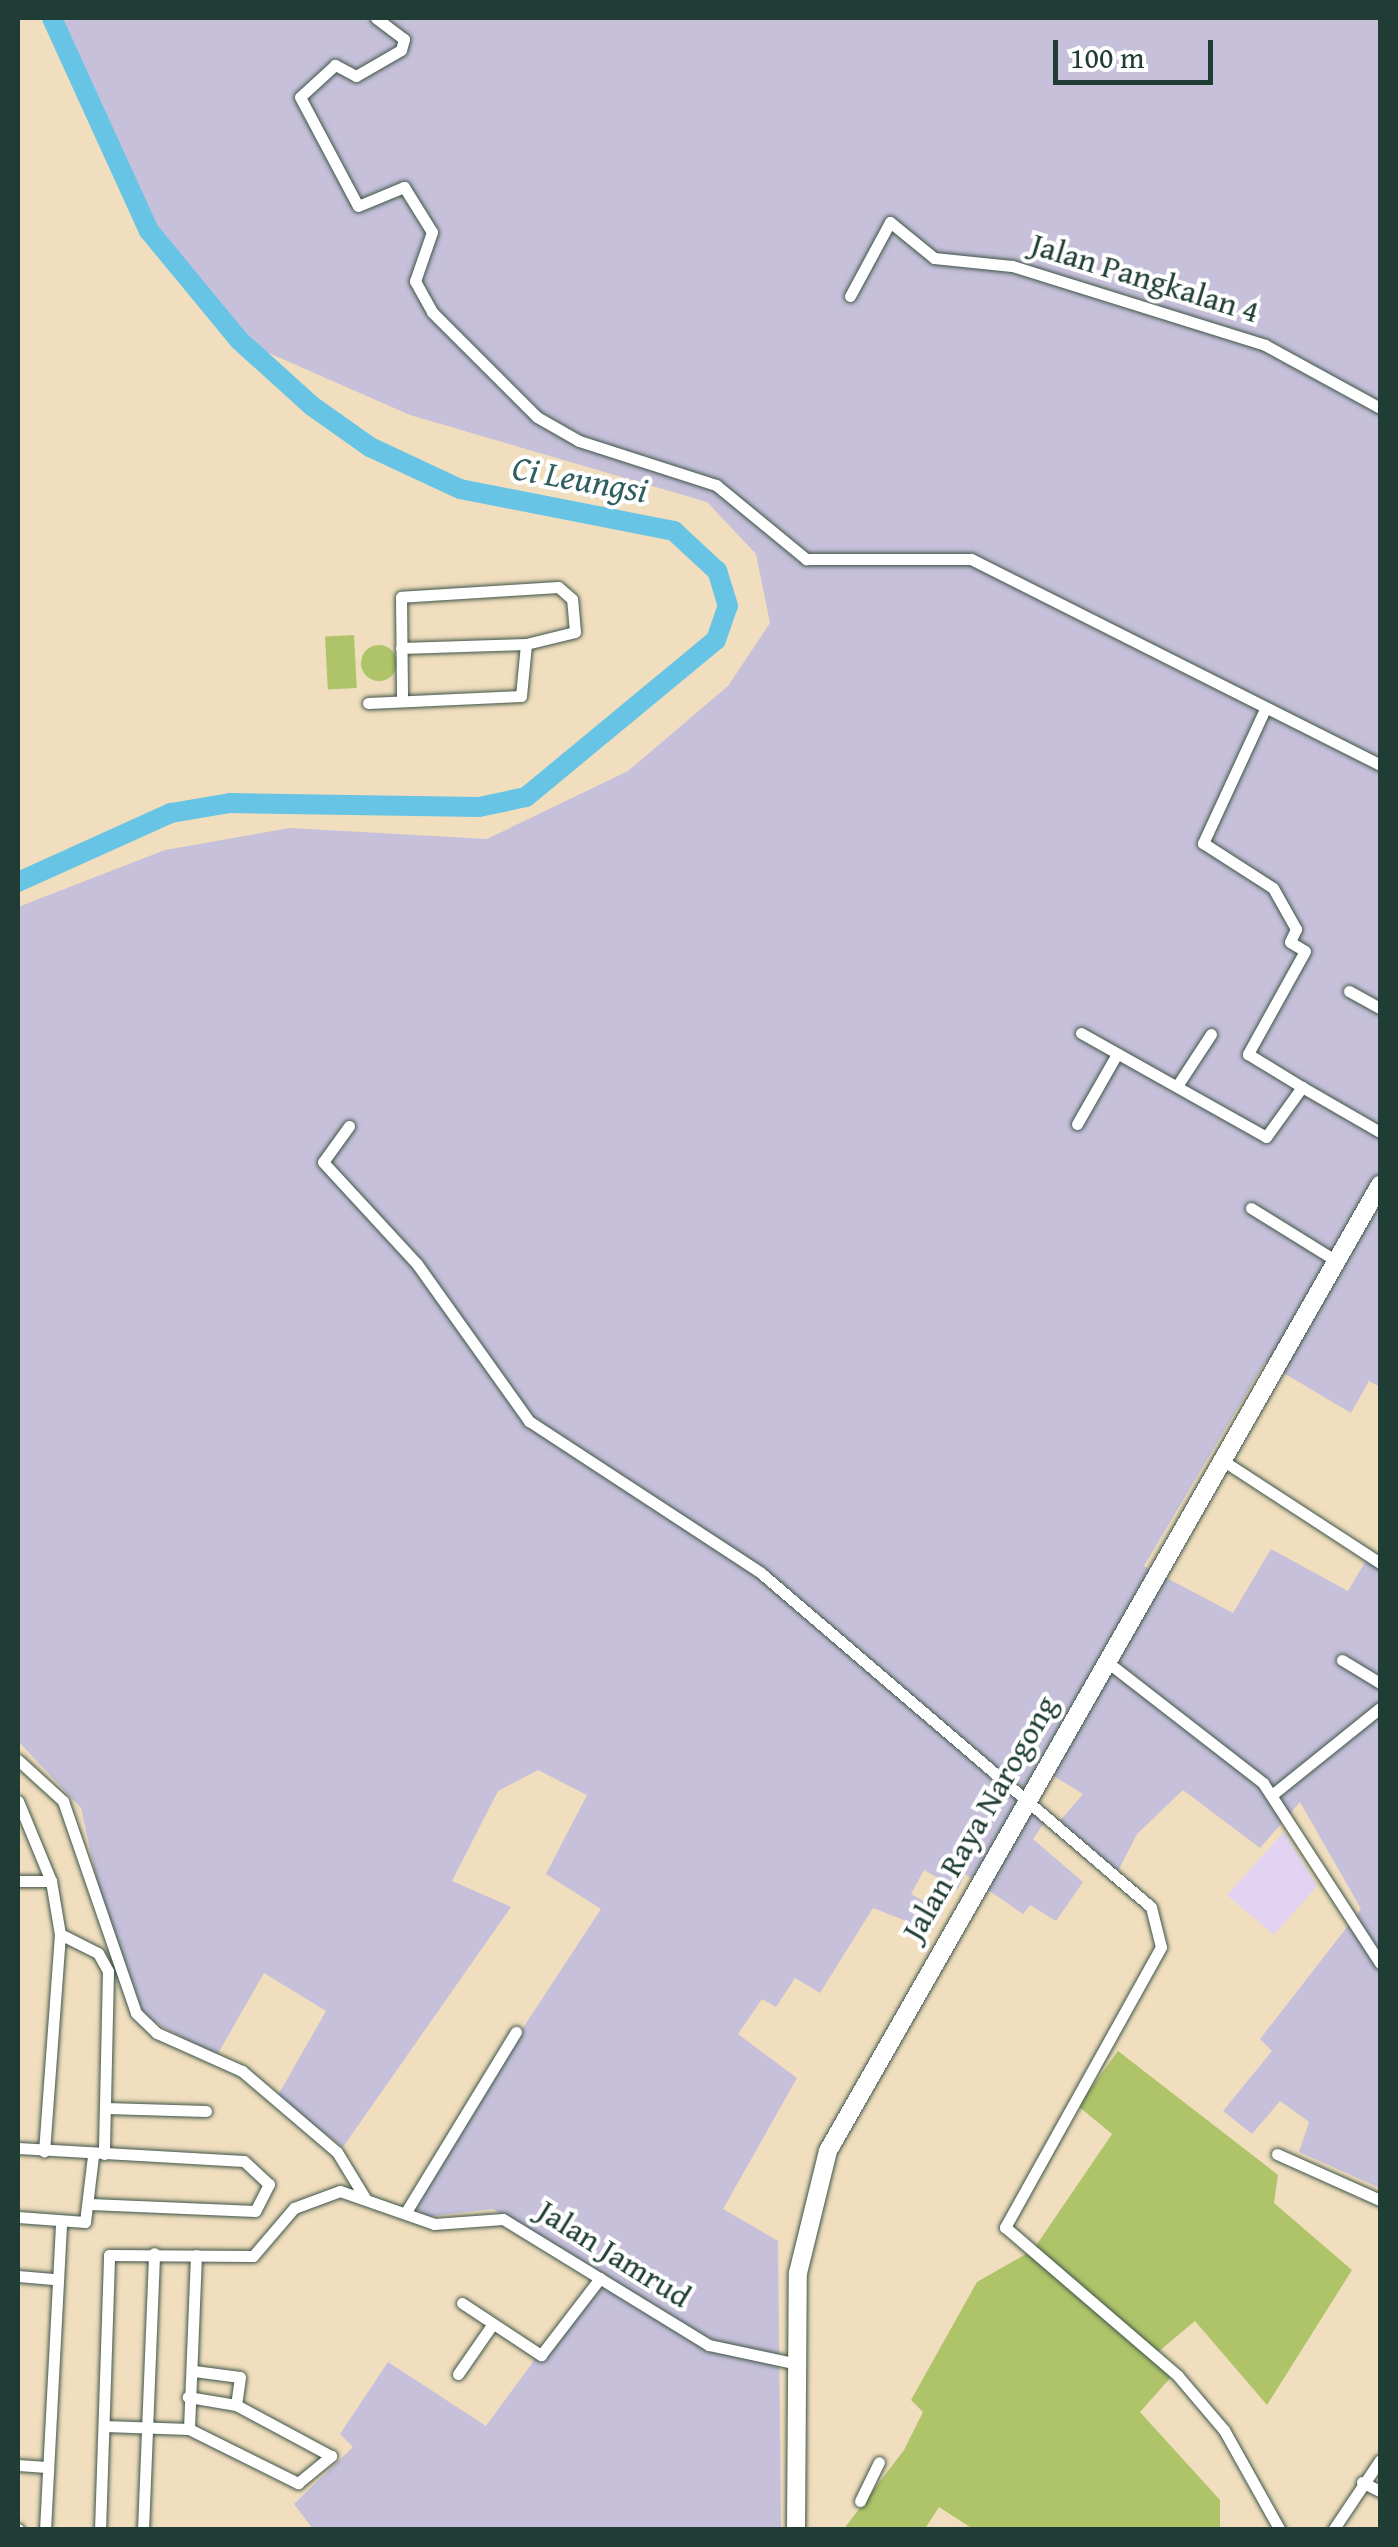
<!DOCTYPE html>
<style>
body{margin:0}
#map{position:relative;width:1398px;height:2547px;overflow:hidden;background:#f0debe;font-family:"Gentium Book Plus",serif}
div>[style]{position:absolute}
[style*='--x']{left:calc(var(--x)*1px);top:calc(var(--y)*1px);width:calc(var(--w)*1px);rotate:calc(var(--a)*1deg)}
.built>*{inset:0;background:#e3d3f2}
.industrial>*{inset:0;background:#c6c0da}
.green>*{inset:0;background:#afc469;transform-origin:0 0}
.round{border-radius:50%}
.river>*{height:20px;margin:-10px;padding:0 10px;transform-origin:10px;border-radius:10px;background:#67c4e5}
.roads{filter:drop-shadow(0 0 2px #3e5549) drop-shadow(0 0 2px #3e5549)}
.street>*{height:11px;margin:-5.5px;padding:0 5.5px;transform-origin:5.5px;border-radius:5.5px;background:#fff}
.primary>*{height:18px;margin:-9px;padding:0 9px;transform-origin:9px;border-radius:9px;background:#fff}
span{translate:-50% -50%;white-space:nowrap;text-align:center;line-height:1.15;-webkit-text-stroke:8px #fff;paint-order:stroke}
.street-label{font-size:32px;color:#1f3d34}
.water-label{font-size:35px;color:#315f60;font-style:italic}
.frame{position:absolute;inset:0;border:20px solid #1f3d34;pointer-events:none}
.scale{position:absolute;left:1053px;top:40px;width:160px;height:45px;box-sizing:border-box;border:5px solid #1f3d34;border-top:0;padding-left:12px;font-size:30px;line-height:35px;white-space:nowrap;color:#1f3d34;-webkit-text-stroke:8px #fff;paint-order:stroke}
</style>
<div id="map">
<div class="built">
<i style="clip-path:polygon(1284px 1832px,1317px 1886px,1274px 1935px,1227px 1895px)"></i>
</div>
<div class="industrial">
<i style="clip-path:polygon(52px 18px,1380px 18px,1380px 1387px,1369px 1381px,1351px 1413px,1265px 1362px,1144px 1566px,1233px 1613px,1271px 1549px,1348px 1591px,1371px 1552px,1380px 1557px,1380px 2188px,1299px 2152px,1309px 2122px,1280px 2101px,1252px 2134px,1223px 2111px,1272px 2051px,1260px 2039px,1361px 1909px,1300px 1802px,1260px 1848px,1183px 1790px,1137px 1834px,1117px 1873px,1058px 1823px,1083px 1794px,1052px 1775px,1035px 1801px,1049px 1816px,1033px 1839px,1083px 1882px,1056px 1921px,1030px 1905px,1023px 1914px,965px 1874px,958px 1889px,924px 1870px,911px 1894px,943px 1912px,932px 1931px,873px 1908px,820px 1993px,795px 1978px,776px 2007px,762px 1999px,738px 2034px,797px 2078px,723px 2209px,778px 2241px,781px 2529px,313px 2529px,294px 2504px,353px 2447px,340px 2434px,388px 2362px,486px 2426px,595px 2277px,493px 2209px,424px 2217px,410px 2200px,601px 1909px,546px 1874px,587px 1795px,538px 1770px,498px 1791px,452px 1881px,511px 1907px,343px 2147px,277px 2097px,326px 2011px,264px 1973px,216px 2057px,139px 2013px,119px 1980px,81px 1808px,18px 1741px,18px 907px,165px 850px,290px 828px,487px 839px,628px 771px,728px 686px,770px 623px,756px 554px,707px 502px,410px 415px,239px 340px,149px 231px)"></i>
</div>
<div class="green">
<i style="left:354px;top:635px;width:53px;height:29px;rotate:87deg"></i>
<i class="round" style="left:361px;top:645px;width:36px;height:36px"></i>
<i style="clip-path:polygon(1118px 2051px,1278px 2175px,1274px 2203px,1352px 2270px,1267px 2405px,1195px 2321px,1158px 2352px,1172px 2376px,1140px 2412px,1220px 2500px,1220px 2529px,973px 2529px,939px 2507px,925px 2529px,843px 2530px,904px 2450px,923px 2412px,911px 2400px,977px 2282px,1033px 2250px,1112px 2134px,1078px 2106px)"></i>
</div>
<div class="river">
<i style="--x:18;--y:882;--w:168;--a:-24.3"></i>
<i style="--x:171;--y:813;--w:60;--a:-9.6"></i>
<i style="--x:230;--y:803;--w:249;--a:0.9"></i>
<i style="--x:479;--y:807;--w:48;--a:-12"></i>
<i style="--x:526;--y:797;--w:246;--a:-39.6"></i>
<i style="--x:716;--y:640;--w:36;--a:-71"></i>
<i style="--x:728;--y:606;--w:37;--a:-107"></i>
<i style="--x:717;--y:571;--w:59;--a:-137.1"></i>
<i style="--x:674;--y:531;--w:218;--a:-168.9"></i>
<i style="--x:460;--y:489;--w:99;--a:-155"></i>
<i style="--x:370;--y:447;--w:71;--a:-144.7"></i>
<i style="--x:312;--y:406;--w:98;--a:-137.9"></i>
<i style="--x:239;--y:340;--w:141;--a:-129.5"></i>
<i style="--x:149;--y:231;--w:234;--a:-114.5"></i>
</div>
<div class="roads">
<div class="street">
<i style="--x:376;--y:18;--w:35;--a:37"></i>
<i style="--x:404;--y:39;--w:11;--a:105"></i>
<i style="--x:401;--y:50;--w:52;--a:150"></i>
<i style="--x:356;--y:76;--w:24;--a:-152"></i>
<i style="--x:335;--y:65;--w:47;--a:137.6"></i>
<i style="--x:300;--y:97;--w:123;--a:62"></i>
<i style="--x:358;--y:206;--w:50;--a:-22.4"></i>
<i style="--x:404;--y:187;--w:53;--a:58.1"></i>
<i style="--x:432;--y:232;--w:52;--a:109.1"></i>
<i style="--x:415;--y:281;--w:35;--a:61"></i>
<i style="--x:432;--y:312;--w:148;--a:45"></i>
<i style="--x:537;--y:417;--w:48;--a:29.7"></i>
<i style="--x:579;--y:441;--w:144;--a:17.8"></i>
<i style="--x:716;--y:485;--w:117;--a:39.4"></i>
<i style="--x:806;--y:559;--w:165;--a:0"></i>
<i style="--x:971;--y:559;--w:458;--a:26.7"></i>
<i style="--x:850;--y:296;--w:84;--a:-61.6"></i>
<i style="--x:890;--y:222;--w:57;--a:39.3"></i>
<i style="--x:934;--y:258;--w:78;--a:5.9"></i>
<i style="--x:1012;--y:266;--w:265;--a:17.3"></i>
<i style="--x:1265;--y:345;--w:131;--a:28.7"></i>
<i style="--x:401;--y:648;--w:125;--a:-1.8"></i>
<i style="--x:368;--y:703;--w:153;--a:-2.6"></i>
<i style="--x:521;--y:696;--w:52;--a:-84.5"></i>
<i style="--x:526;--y:644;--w:50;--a:-13.8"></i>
<i style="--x:575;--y:632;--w:33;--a:-95"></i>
<i style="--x:572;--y:599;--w:18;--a:-139"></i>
<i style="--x:558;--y:587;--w:157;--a:176.4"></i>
<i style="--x:401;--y:597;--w:102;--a:89.4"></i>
<i style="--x:1265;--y:709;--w:148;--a:114.8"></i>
<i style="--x:1203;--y:843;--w:83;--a:32.7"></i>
<i style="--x:1273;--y:888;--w:47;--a:60.7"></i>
<i style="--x:1296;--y:929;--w:14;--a:115"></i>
<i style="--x:1290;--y:942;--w:17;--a:31"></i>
<i style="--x:1305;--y:951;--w:118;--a:119"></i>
<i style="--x:1248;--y:1054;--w:63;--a:31.4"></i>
<i style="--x:1349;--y:991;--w:35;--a:29"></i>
<i style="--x:1081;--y:1033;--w:212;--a:29.3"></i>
<i style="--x:1266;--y:1137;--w:62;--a:-54.2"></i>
<i style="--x:1302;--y:1087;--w:90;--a:30"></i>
<i style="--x:1177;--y:1086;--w:62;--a:-56.8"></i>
<i style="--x:1077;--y:1124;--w:81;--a:-60.3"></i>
<i style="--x:349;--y:1126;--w:44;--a:125.8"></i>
<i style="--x:323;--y:1162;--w:139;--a:47.3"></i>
<i style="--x:417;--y:1264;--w:193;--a:54.5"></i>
<i style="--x:529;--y:1421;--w:277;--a:33.2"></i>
<i style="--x:761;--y:1573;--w:513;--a:40.58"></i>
<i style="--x:1151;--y:1907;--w:41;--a:76"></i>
<i style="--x:1161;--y:1947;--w:321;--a:119.1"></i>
<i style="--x:1005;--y:2227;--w:228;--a:40.7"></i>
<i style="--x:1178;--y:2376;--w:71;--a:49.6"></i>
<i style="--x:1224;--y:2430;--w:115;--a:60.8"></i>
<i style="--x:1251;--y:1208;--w:102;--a:31.8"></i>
<i style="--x:1222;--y:1460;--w:189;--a:33.1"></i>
<i style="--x:1342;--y:1660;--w:44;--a:31.2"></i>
<i style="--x:1106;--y:1661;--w:199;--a:37.8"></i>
<i style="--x:1263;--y:1783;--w:215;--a:57"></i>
<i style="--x:18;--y:1760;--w:61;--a:42.3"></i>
<i style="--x:63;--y:1801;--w:224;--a:71"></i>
<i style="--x:136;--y:2013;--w:29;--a:44"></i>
<i style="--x:157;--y:2033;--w:93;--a:24.1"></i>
<i style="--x:242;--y:2071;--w:125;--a:40.5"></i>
<i style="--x:337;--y:2152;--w:54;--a:58.7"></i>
<i style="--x:1273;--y:1794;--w:137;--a:-38.8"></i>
<i style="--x:18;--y:1801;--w:87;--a:67.6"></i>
<i style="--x:51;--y:1881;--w:54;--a:80.4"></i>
<i style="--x:60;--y:1934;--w:218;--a:94.2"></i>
<i style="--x:18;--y:1881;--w:33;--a:0"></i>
<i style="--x:60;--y:1934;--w:42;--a:26.6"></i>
<i style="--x:98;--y:1953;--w:21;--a:61"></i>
<i style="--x:108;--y:1971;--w:183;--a:91.3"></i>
<i style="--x:106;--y:2108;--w:100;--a:1.7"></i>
<i style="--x:18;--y:2148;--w:226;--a:3.3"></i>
<i style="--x:244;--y:2161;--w:34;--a:43"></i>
<i style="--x:269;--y:2184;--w:30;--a:117"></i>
<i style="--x:255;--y:2211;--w:165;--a:-177.6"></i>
<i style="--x:1277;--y:2154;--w:113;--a:24.1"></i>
<i style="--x:406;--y:2212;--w:211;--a:-58.6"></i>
<i style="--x:18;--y:2217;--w:67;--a:4.3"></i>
<i style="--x:85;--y:2222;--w:66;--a:-83.1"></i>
<i style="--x:18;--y:2276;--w:38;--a:5"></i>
<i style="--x:462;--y:2303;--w:95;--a:33.4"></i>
<i style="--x:541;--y:2355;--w:97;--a:-52.5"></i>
<i style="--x:194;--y:2371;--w:46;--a:7.4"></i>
<i style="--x:240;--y:2377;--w:28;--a:98"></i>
<i style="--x:458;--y:2374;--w:60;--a:-55.2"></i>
<i style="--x:104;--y:2426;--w:85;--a:2"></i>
<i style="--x:189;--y:2429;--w:122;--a:26.4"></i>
<i style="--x:298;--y:2483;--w:43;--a:-39.3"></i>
<i style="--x:331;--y:2456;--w:108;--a:-151.8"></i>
<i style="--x:236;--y:2405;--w:49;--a:-170.5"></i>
<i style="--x:189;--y:2429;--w:174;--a:-87.7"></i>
<i style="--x:18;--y:2465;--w:28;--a:4"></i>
<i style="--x:1362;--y:2482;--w:20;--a:27"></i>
<i style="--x:860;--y:2501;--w:43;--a:-64"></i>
<i style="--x:18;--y:2529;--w:1;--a:45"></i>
<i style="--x:45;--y:2530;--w:308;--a:-87"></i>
<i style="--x:100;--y:2530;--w:275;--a:-88.1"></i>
<i style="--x:109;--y:2255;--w:144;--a:0.4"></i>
<i style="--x:253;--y:2256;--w:63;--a:-49.5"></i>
<i style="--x:294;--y:2208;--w:49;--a:-20.3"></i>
<i style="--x:340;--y:2191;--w:100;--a:19.3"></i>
<i style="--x:434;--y:2224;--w:69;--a:-4.1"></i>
<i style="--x:503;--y:2219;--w:241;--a:31.5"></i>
<i style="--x:709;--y:2345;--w:86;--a:12.1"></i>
<i style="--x:143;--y:2530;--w:277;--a:-87.7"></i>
<i style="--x:1333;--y:2530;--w:84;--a:-56.1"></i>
</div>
<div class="primary">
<i style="--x:796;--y:2530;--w:257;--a:-89.6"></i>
<i style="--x:798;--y:2273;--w:126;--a:-76.2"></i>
<i style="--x:828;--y:2151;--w:1113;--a:-60.26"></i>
</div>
</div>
<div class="street-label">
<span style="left:1145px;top:278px;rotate:17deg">Jalan Pangkalan 4</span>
<span style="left:980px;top:1818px;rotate:-60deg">Jalan Raya Narogong</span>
<span style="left:614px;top:2254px;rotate:32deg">Jalan Jamrud</span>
</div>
<div class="water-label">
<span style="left:580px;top:479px;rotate:10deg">Ci Leungsi</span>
</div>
<div class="frame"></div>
<div class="scale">100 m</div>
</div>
